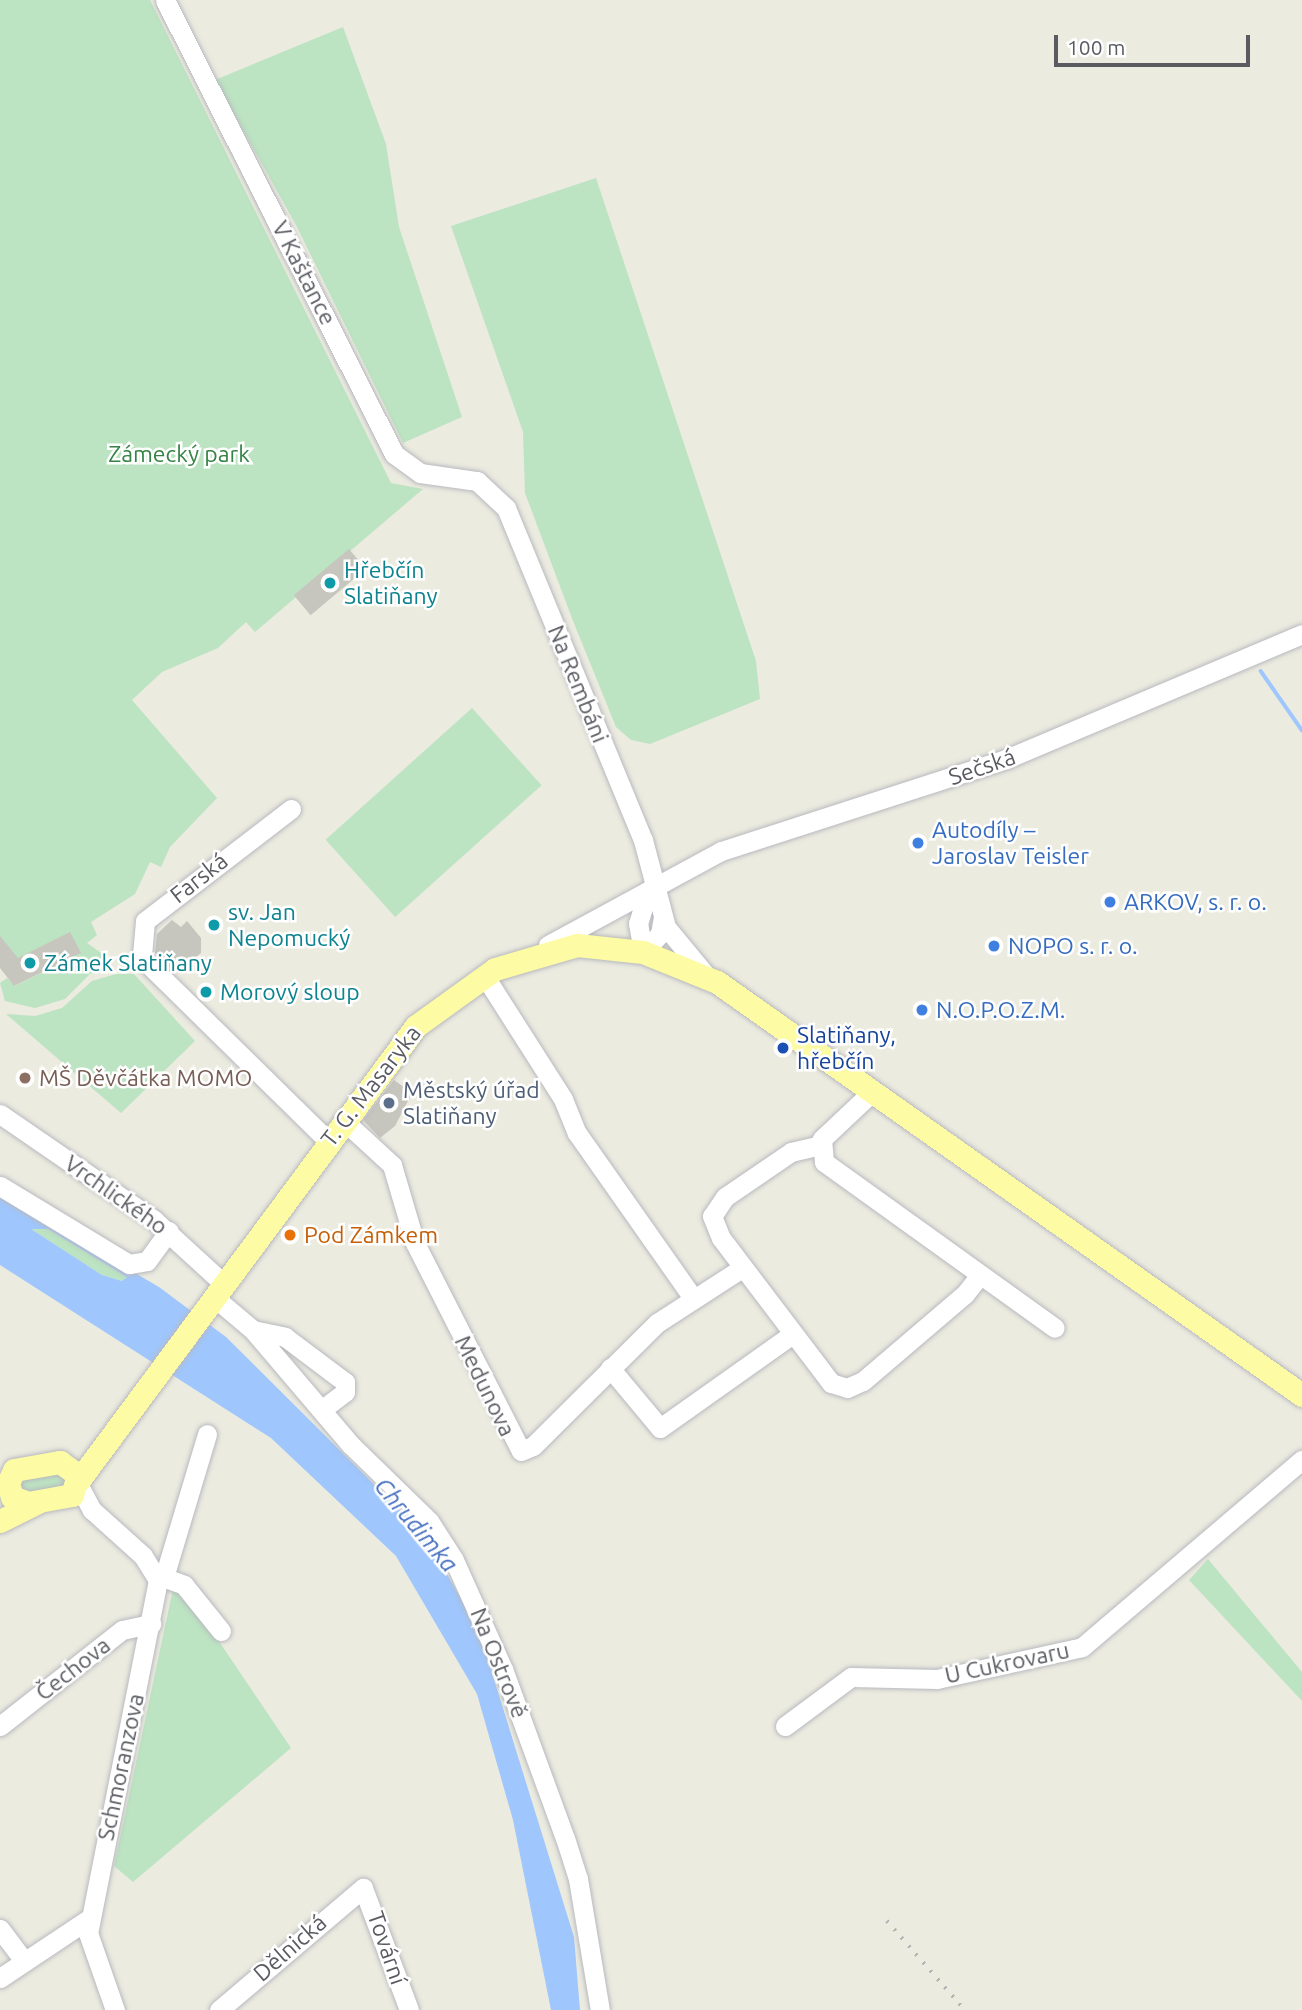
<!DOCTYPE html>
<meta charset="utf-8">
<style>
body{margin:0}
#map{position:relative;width:1302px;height:2010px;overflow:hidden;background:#ecebe0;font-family:Ubuntu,sans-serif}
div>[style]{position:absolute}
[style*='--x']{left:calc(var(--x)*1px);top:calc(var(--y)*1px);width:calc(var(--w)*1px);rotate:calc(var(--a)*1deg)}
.green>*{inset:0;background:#bce3c2;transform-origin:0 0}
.water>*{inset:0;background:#9fc6fd}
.stream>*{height:3.5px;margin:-1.75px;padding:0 1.75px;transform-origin:1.75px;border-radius:1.75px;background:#9fc6fd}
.building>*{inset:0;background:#c6c5be;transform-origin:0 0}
.roads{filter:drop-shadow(0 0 2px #b8b9bf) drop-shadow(0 0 2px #b8b9bf)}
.minor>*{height:19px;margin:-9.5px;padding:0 9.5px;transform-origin:9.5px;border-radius:9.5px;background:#fff}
.major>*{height:23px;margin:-11.5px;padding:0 11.5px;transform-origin:11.5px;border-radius:11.5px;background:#fdfca4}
.rail>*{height:3.5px;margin-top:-1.75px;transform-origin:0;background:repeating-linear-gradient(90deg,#b3b4b4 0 2px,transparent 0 11px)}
.dots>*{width:19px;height:19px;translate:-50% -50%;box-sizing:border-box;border:4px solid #fff;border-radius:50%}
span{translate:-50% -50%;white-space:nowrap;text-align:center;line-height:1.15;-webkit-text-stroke:5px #fff;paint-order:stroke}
.street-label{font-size:23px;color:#595b61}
.park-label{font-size:23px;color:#368345}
.culture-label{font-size:23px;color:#0d838f}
.left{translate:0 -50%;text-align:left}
.shop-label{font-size:23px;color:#366cbe}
.transit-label{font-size:23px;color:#164399}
.education-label{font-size:23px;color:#785e54}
.service-label{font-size:23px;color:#4e5e75}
.food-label{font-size:23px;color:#c56008}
.water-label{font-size:24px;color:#436dbf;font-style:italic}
.scale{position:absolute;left:1054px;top:35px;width:196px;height:32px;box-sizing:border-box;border:4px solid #595b61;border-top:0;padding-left:9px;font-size:21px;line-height:24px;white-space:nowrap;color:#595b61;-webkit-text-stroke:5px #fff;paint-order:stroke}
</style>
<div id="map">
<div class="green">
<i style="clip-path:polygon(0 0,150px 0,391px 483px,423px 489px,255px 632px,246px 622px,218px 648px,162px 672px,132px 700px,217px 798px,170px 847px,161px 867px,150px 862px,135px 894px,91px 922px,97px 935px,87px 943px,111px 960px,111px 967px,90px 974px,65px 999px,35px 1008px,5px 1001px,0 983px,7px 978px,15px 986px,80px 953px,18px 959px,0 937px)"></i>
<i style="clip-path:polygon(343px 27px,386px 144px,399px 227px,462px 417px,403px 443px,296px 225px,215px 80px)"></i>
<i style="clip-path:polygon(596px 178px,756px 661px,760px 699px,650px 744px,631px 740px,616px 727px,573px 621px,525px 493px,523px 432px,451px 226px)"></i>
<i style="left:472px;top:708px;width:104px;height:197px;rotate:48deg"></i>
<i style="clip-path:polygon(116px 974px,134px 974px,195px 1041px,121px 1113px,6px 1014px,35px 1016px,62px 1008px,92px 981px)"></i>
<i style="clip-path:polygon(31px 1229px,48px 1229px,128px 1276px,122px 1281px,102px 1275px)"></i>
<i style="clip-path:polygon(56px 1473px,64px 1475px,66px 1485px,31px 1492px,20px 1487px,22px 1480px)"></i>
<i style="clip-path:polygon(1208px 1559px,1302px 1672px,1302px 1701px,1189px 1580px)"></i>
<i style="clip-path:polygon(173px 1589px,185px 1591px,291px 1748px,133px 1882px,114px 1866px)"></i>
</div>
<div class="water">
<i style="clip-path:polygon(evenodd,0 1194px,159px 1287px,226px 1337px,425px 1535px,479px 1631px,574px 1937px,580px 2010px,551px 2010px,513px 1820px,477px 1694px,396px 1556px,271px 1438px,0 1265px,0 1194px,31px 1229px,48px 1229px,127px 1277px,122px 1281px,102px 1275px,31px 1229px)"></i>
</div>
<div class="stream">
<i style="--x:1261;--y:671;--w:72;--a:55.2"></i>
</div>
<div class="building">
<i style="left:349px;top:549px;width:26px;height:72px;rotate:50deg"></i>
<i style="clip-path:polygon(172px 920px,181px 927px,187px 921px,201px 938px,201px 953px,176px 974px,155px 953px,157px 934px)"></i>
<i style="clip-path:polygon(70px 932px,81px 953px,14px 986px,0 968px,0 936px,18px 958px)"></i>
<i style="clip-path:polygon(394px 1080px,412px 1093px,395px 1126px,380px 1138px,363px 1120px)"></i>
</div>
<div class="roads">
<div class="minor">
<i style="--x:165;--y:0;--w:508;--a:63.23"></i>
<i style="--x:394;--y:454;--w:32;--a:36"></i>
<i style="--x:420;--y:473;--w:58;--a:8"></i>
<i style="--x:477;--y:481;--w:40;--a:43"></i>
<i style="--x:506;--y:508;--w:359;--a:67.6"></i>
<i style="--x:643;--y:840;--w:90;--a:75.2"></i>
<i style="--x:666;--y:927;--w:60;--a:50.4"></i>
<i style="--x:291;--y:809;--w:184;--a:142.5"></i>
<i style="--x:145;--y:921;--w:37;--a:95"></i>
<i style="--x:142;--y:958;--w:261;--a:44.5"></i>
<i style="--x:648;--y:891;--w:34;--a:107"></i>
<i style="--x:638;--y:923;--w:29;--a:80"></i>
<i style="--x:643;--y:952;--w:25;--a:-47"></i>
<i style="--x:660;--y:934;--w:17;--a:-80"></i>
<i style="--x:548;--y:945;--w:197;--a:-28.5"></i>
<i style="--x:721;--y:851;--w:299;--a:-17.9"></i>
<i style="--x:1006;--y:759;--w:321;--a:-22.9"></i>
<i style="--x:484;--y:975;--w:147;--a:57.5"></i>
<i style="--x:563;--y:1099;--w:37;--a:68"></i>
<i style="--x:577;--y:1133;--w:202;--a:54.9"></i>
<i style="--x:873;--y:1091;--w:70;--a:136.7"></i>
<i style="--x:822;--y:1139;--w:23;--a:85"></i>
<i style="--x:824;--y:1162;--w:284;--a:35.7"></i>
<i style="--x:0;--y:1114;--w:187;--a:34.5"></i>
<i style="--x:154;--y:1220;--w:96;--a:42.5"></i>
<i style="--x:343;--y:1120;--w:67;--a:42.6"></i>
<i style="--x:392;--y:1165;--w:81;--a:73.6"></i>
<i style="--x:415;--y:1243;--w:233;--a:63"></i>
<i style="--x:521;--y:1451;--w:13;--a:-23"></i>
<i style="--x:533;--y:1446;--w:175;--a:-44.8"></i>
<i style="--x:657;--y:1323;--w:101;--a:-32.9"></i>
<i style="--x:821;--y:1145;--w:31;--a:167"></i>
<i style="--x:791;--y:1152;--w:80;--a:145.7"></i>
<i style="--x:725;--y:1197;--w:23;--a:124"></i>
<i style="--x:712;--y:1216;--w:24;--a:68"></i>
<i style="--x:721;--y:1238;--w:182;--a:52.8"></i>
<i style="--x:831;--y:1383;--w:17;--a:17"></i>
<i style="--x:847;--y:1388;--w:17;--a:-24"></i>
<i style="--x:863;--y:1381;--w:134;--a:-40.5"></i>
<i style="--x:965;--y:1294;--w:24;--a:-52"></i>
<i style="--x:0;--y:1186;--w:151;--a:31.2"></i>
<i style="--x:129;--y:1264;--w:18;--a:-9"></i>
<i style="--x:147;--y:1261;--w:37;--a:-54"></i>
<i style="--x:215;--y:1298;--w:50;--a:40.1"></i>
<i style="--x:253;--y:1330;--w:151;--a:49.6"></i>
<i style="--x:351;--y:1445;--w:109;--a:44.3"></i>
<i style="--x:429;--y:1521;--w:46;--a:57.3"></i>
<i style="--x:454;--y:1560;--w:120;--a:65.8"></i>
<i style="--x:503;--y:1669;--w:180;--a:69.9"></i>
<i style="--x:565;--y:1838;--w:43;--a:72.4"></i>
<i style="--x:578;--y:1879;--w:133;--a:80.5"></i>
<i style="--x:253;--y:1330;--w:33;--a:12"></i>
<i style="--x:285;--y:1337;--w:75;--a:36.9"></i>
<i style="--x:345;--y:1382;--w:10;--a:90"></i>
<i style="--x:345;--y:1392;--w:30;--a:143"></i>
<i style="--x:610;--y:1368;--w:78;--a:50.2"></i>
<i style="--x:660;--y:1428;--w:159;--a:-35.3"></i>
<i style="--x:78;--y:1484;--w:30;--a:62"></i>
<i style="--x:92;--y:1510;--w:69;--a:42"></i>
<i style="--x:143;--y:1556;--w:28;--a:58"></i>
<i style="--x:158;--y:1580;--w:360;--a:101.2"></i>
<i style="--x:88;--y:1933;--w:82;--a:70.7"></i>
<i style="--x:165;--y:1574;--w:146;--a:-73.3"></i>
<i style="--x:157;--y:1575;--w:29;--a:20"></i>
<i style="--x:184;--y:1585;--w:59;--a:51.2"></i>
<i style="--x:0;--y:1726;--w:155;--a:-38.2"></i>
<i style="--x:122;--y:1630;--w:30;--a:-12"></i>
<i style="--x:785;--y:1726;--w:82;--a:-36.6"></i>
<i style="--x:851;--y:1677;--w:86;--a:1.3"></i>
<i style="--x:937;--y:1679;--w:148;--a:-12.4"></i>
<i style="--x:1082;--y:1647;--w:289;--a:-40.4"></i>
<i style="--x:0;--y:1929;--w:39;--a:53"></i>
<i style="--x:0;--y:1978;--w:108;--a:-33.7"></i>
<i style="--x:219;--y:2010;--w:189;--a:-40.3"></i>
<i style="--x:363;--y:1888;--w:130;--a:69.3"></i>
</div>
<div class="major">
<i style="--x:60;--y:1462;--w:22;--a:36"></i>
<i style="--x:78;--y:1475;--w:21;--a:107"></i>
<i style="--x:72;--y:1495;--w:45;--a:169.7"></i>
<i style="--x:28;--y:1503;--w:17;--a:-159"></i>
<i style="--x:12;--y:1497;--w:15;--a:-106"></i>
<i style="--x:8;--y:1483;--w:14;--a:-65"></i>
<i style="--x:14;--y:1470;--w:47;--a:-9.9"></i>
<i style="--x:79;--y:1480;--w:565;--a:-53.41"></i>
<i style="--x:416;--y:1026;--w:97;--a:-35.8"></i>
<i style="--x:495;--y:969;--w:85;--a:-16.3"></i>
<i style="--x:577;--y:945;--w:66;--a:6.1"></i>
<i style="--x:643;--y:952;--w:80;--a:22.1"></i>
<i style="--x:717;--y:982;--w:716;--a:35.22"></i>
<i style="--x:0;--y:1521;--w:42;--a:-26.6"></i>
</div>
</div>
<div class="rail">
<i style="--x:887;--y:1921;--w:118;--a:48.8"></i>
</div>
<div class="dots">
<i style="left:330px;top:583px;background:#0f9aa8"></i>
<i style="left:918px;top:843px;background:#3f7fe0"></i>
<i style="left:1110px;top:902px;background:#3f7fe0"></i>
<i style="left:214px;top:925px;background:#0f9aa8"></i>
<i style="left:994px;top:946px;background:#3f7fe0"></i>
<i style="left:30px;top:963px;background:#0f9aa8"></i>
<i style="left:206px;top:992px;background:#0f9aa8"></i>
<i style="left:922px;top:1010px;background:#3f7fe0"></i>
<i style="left:783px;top:1048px;background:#1a4fb4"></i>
<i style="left:25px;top:1078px;background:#8d6e63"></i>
<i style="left:389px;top:1103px;background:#5c6f8a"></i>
<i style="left:290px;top:1235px;background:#e8710a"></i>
</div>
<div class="street-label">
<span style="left:304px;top:273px;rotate:63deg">V Kaštance</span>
<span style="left:578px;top:684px;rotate:68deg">Na Rembáni</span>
<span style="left:982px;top:767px;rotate:-19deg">Sečská</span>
<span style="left:199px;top:878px;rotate:-38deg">Farská</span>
<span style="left:371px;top:1086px;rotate:-52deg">T. G. Masaryka</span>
<span style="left:116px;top:1195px;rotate:35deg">Vrchlického</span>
<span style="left:485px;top:1386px;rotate:64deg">Medunova</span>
<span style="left:499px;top:1663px;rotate:68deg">Na Ostrově</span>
<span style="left:1007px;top:1663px;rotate:-12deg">U Cukrovaru</span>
<span style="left:73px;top:1669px;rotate:-38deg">Čechova</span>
<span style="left:121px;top:1767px;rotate:-78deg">Schmoranzova</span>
<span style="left:290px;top:1948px;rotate:-41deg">Dělnická</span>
<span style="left:387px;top:1948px;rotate:71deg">Tovární</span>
</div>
<div class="park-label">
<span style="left:179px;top:454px">Zámecký park</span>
</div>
<div class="culture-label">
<span class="left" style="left:344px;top:583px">Hřebčín<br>Slatiňany</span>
<span class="left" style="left:228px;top:925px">sv. Jan<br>Nepomucký</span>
<span class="left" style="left:44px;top:963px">Zámek Slatiňany</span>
<span class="left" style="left:220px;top:992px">Morový sloup</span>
</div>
<div class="shop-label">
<span class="left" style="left:932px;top:843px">Autodíly –<br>Jaroslav Teisler</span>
<span class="left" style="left:1124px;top:902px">ARKOV, s. r. o.</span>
<span class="left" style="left:1008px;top:946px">NOPO s. r. o.</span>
<span class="left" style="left:936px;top:1010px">N.O.P.O.Z.M.</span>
</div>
<div class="transit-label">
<span class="left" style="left:797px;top:1048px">Slatiňany,<br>hřebčín</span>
</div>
<div class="education-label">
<span class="left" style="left:39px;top:1078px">MŠ Děvčátka MOMO</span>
</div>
<div class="service-label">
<span class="left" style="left:403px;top:1103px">Městský úřad<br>Slatiňany</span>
</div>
<div class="food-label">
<span class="left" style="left:304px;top:1235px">Pod Zámkem</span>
</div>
<div class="water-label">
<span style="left:416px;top:1525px;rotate:50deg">Chrudimka</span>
</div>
<div class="scale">100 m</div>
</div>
